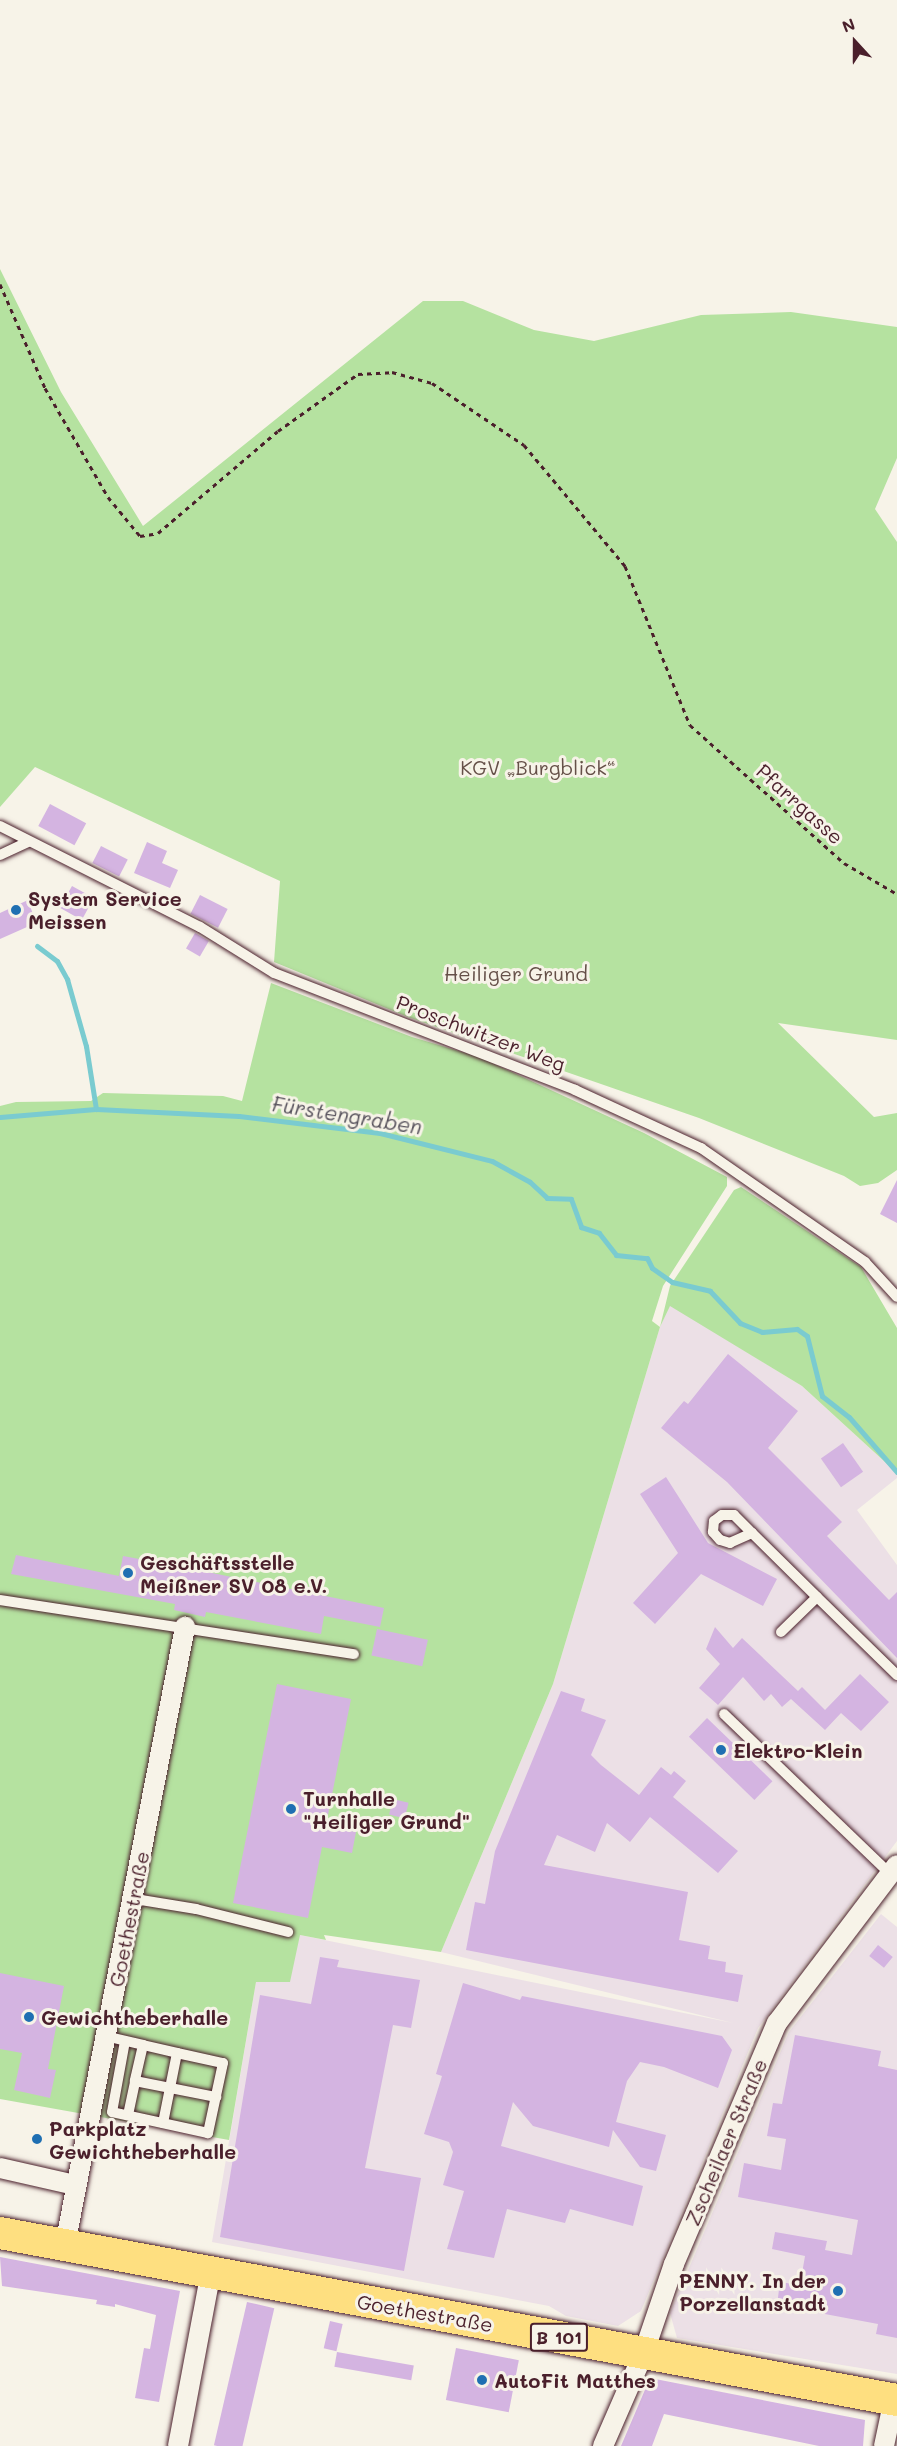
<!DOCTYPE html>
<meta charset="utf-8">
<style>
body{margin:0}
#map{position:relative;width:897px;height:2446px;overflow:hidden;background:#f7f3e8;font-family:Mali,sans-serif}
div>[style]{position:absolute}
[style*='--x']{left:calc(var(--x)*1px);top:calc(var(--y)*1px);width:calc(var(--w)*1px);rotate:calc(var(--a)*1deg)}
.built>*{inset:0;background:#ece0e6}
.green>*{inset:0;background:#b5e2a0}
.stream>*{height:5px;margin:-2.5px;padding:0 2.5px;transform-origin:2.5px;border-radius:2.5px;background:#7acbd0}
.building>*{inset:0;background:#d4b4e1;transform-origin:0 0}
.path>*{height:3px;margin-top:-1.5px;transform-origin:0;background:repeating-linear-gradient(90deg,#4a1f2b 0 4.5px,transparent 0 9px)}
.roads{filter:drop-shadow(0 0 2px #4a1f2b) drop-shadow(0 0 2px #4a1f2b)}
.service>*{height:10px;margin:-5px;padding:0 5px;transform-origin:5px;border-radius:5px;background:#f7f3e8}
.minor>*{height:20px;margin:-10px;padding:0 10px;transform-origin:10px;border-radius:10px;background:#f7f3e8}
.primary>*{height:32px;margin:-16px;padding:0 16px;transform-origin:16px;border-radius:16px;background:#fedf80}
.dots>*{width:16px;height:16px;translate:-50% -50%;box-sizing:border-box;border:3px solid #f7f3e8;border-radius:50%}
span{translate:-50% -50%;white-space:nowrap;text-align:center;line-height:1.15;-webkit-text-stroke:6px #f7f3e8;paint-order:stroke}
.shield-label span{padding:2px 4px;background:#f7f3e8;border:2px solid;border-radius:4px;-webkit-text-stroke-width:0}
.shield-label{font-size:18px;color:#4a1f2b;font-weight:700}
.park-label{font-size:20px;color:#655048}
.street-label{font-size:20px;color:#4a1f2b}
.poi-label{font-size:20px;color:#4a1f2b;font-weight:700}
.left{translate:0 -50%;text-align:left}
.right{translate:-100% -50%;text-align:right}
.water-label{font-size:21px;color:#58535d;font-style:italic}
.north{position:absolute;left:825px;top:12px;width:60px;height:60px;-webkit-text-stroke:4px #f7f3e8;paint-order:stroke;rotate:339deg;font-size:16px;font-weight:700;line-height:24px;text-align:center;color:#4a1f2b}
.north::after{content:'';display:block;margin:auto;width:21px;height:27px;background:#4a1f2b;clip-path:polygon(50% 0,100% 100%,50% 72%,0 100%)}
</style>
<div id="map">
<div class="built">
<i style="clip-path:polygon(670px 1305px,802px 1386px,897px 1473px,897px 1478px,857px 1510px,897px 1565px,897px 1841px,758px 2028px,641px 2311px,618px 2326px,566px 2316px,549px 2306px,212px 2242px,256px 1982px,300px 1935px,733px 2023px,441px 1952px,553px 1684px,660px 1327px)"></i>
<i style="clip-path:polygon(881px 1914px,897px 1927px,897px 2374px,677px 2338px,670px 2313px,789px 2032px)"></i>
</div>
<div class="green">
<i style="clip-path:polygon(0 269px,61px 392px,143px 526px,423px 301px,463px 301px,534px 330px,594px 341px,701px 315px,791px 312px,897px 327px,897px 458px,875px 509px,897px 542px,897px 1040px,778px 1023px,874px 1117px,897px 1113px,897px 1170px,878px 1183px,860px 1186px,844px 1176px,699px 1118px,408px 1017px,274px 962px,280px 881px,35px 767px,0 807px)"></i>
<i style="clip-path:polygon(271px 983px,412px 1037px,479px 1057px,644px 1133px,727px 1177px,727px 1186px,663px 1286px,652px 1321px,660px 1327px,670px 1286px,734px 1190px,741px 1187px,861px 1267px,897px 1328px,897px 1473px,802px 1386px,670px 1306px,660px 1327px,553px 1684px,441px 1952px,324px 1935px,326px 1940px,300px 1935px,290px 1982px,256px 1982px,229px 2140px,0 2099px,0 1106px,16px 1102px,91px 1101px,103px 1093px,223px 1096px,242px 1101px)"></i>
</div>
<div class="stream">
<i style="--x:37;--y:946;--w:25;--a:37"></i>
<i style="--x:57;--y:961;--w:21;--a:61"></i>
<i style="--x:67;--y:979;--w:70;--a:74.2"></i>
<i style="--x:86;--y:1046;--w:64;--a:81"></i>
<i style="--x:0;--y:1117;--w:96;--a:-4.8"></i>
<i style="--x:96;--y:1109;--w:143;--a:2.8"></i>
<i style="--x:239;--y:1116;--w:142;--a:6.9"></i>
<i style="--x:380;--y:1133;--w:115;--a:14"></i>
<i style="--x:492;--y:1161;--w:43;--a:28.9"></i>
<i style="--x:530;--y:1182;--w:23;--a:43"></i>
<i style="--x:547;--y:1198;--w:24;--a:2"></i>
<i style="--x:571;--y:1199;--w:30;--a:70"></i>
<i style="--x:581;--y:1227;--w:19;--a:18"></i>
<i style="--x:599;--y:1233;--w:28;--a:52"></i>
<i style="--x:616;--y:1255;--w:31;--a:6"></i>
<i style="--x:647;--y:1258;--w:11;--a:63"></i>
<i style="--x:652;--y:1268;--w:24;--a:35"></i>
<i style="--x:672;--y:1282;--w:39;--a:13"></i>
<i style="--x:710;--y:1291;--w:44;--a:46.8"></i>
<i style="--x:740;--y:1323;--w:24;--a:22"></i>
<i style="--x:762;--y:1332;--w:35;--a:-5"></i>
<i style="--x:797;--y:1329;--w:12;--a:35"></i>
<i style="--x:807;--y:1336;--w:62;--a:76"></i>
<i style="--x:822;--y:1396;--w:34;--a:38"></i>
<i style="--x:849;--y:1417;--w:73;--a:48.9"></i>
</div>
<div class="building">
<i style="left:50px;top:804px;width:41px;height:25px;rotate:28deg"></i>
<i style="clip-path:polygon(147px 842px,167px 851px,162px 863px,178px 870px,170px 888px,134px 873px)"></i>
<i style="left:101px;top:846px;width:30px;height:19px;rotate:27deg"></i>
<i style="left:72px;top:886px;width:25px;height:25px;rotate:29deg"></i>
<i style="left:200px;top:895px;width:31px;height:21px;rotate:27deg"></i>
<i style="clip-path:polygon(28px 900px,36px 923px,0 939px,0 913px)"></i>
<i style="left:195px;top:933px;width:16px;height:18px;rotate:30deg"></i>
<i style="clip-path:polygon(897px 1180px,897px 1223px,880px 1214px)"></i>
<i style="clip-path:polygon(728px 1354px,798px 1411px,768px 1448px,842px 1522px,827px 1536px,889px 1600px,897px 1592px,897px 1658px,727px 1482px,661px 1428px,684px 1401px,688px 1404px)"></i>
<i style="left:843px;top:1443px;width:35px;height:27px;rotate:55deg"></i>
<i style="clip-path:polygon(666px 1477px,708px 1543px,777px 1579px,763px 1606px,701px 1574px,655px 1624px,633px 1603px,678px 1553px,640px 1494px)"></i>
<i style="clip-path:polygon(16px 1555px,119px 1576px,123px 1556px,188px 1568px,384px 1608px,380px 1627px,324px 1616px,321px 1634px,206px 1612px,205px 1617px,174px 1610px,175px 1604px,11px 1574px)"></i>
<i style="clip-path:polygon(715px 1627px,733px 1648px,742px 1638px,798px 1691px,802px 1687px,825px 1710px,860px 1674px,889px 1702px,861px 1731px,841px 1713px,825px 1730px,791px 1699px,782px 1707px,771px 1694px,764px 1701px,743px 1677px,718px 1705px,699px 1688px,720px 1664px,706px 1649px)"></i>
<i style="left:377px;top:1629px;width:52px;height:27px;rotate:12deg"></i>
<i style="clip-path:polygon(277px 1684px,351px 1699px,326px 1825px,356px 1832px,352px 1853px,322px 1847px,308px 1918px,233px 1903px)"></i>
<i style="clip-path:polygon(561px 1691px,585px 1699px,581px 1711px,606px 1720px,591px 1755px,601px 1765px,639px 1795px,661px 1767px,671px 1775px,674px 1771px,686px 1781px,673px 1797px,738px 1851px,718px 1873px,650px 1817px,630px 1842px,607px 1823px,595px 1852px,557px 1835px,544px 1865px,688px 1892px,679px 1940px,710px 1946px,708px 1959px,726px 1962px,725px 1972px,743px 1975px,738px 2002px,466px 1950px,475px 1902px,485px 1904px,495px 1851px)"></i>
<i style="left:707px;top:1718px;width:91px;height:26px;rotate:44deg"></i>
<i style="left:393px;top:1799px;width:16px;height:16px;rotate:14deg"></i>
<i style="left:878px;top:1945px;width:19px;height:14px;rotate:39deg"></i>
<i style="clip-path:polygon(320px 1957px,339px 1960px,337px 1967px,420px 1980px,411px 2028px,393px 2025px,365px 2168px,421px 2178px,404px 2271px,220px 2237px,260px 1995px,311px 2004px)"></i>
<i style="clip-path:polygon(0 1973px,64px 1986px,48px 2069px,56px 2070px,50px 2098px,14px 2090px,22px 2053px,0 2049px)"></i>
<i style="clip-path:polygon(463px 1983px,520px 2000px,522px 1996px,722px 2036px,732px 2050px,718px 2088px,664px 2067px,640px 2062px,627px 2081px,616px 2122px,666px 2135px,656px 2171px,640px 2167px,613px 2130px,609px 2147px,533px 2126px,513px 2102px,501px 2146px,643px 2186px,633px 2226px,570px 2209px,565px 2223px,507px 2209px,494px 2258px,447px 2249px,464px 2191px,443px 2185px,453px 2152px,449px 2142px,424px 2134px,442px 2076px,436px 2074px)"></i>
<i style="clip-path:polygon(795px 2035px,881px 2051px,878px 2066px,897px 2070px,897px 2338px,876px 2334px,878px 2324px,777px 2305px,780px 2282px,800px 2285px,805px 2256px,772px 2249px,775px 2232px,827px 2241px,825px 2250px,852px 2255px,858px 2220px,738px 2197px,744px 2163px,781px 2170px,786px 2139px,767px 2136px,773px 2103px,782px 2104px)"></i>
<i style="clip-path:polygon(0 2257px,180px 2291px,159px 2402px,135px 2398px,144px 2348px,150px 2349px,156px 2315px,115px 2304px,115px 2307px,96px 2304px,97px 2300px,2px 2286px)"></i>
<i style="left:247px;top:2302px;width:28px;height:147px;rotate:13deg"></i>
<i style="left:330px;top:2321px;width:13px;height:28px;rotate:13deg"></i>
<i style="left:456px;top:2348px;width:64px;height:53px;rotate:11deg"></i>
<i style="left:337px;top:2352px;width:78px;height:15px;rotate:10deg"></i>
<i style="clip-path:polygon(650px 2378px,865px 2420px,863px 2446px,819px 2446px,664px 2414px,652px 2446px,621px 2446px)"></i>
</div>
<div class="path">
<i style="--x:0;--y:284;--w:113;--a:66.6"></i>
<i style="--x:45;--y:388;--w:126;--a:60"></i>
<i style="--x:108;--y:497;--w:50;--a:50.6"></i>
<i style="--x:140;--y:536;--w:18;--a:-9"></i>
<i style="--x:158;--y:533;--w:157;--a:-40.4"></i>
<i style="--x:278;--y:431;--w:98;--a:-35.5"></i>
<i style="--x:358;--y:374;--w:34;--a:-3"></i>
<i style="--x:392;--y:372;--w:41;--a:15.4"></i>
<i style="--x:432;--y:383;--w:111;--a:34"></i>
<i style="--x:524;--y:445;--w:158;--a:50.1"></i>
<i style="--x:625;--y:566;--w:172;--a:67.8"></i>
<i style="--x:690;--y:725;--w:207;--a:41.9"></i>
<i style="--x:844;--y:863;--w:61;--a:30.3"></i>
</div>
<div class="roads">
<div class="service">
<i style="--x:0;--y:826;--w:224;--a:26.8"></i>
<i style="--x:200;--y:927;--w:87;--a:31.9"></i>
<i style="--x:274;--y:973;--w:323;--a:21.2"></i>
<i style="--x:575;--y:1090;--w:139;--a:24.7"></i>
<i style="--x:701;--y:1148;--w:200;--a:34.8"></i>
<i style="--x:865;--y:1262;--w:47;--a:47.6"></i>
<i style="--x:0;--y:855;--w:31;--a:-25"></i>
<i style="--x:752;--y:1533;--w:24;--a:156"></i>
<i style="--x:730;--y:1543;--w:10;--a:-163"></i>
<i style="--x:720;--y:1540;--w:11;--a:-131"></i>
<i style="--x:713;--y:1532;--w:11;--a:-85"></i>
<i style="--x:714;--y:1521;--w:10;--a:-37"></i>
<i style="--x:722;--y:1515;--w:12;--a:0"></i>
<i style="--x:734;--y:1515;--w:25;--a:45"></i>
<i style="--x:752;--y:1533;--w:91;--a:44.6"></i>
<i style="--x:817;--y:1597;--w:112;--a:44.3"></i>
<i style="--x:0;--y:1600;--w:358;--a:8.7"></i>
<i style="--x:781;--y:1632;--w:50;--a:-44.2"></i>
<i style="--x:724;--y:1714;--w:231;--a:43.9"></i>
<i style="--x:135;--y:1899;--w:62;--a:9.3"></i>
<i style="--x:196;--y:1909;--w:95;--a:14"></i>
<i style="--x:105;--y:2036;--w:39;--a:13"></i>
<i style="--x:143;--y:2045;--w:35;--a:13"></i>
<i style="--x:177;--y:2053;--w:47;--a:12.3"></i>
<i style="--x:223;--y:2063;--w:72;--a:102.1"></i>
<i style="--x:208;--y:2133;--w:98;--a:-167.7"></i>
<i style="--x:112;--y:2112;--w:72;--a:-79.6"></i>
<i style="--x:143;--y:2045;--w:37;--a:103"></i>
<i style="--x:135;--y:2081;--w:83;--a:11.2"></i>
<i style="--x:128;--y:2115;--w:35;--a:-78"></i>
<i style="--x:163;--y:2123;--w:71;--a:-78.7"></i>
</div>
<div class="minor">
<i style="--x:0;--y:2168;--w:77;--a:12.8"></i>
<i style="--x:65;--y:2245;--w:630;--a:-79.01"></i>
<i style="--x:178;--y:2446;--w:177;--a:-79.3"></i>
<i style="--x:603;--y:2446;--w:103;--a:-66.4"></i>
<i style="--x:644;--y:2352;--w:93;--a:-71.2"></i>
<i style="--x:674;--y:2264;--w:262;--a:-66.9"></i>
<i style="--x:777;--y:2023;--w:198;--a:-52.8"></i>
<i style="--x:884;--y:2446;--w:48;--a:-78"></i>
</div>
<div class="primary">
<i style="--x:0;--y:2233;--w:912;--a:10.55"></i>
</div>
</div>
<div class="dots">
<i style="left:16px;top:910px;background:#1f6fb2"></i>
<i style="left:128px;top:1573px;background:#1f6fb2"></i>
<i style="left:721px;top:1750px;background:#1f6fb2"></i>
<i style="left:291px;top:1809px;background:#1f6fb2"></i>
<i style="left:29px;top:2017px;background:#1f6fb2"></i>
<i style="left:37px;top:2139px;background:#1f6fb2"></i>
<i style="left:838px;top:2291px;background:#1f6fb2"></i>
<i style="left:482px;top:2380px;background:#1f6fb2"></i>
</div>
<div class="shield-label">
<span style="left:559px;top:2337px">B 101</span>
</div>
<div class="park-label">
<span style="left:538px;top:767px">KGV „Burgblick“</span>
<span style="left:516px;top:973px">Heiliger Grund</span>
</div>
<div class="street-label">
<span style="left:800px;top:804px;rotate:42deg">Pfarrgasse</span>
<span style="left:481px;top:1033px;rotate:21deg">Proschwitzer Weg</span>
<span style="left:129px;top:1919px;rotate:-79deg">Goethestraße</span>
<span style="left:726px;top:2142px;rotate:-67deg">Zscheilaer Straße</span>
<span style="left:425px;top:2313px;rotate:10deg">Goethestraße</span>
</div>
<div class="poi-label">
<span class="left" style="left:28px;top:910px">System Service<br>Meissen</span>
<span class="left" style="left:140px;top:1574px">Geschäftsstelle<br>Meißner SV 08 e.V.</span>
<span class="left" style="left:733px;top:1750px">Elektro-Klein</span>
<span class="left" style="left:303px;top:1810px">Turnhalle<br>"Heiliger Grund"</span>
<span class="left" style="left:41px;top:2017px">Gewichtheberhalle</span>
<span class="left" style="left:49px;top:2140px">Parkplatz<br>Gewichtheberhalle</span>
<span class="right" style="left:826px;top:2292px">PENNY. In der<br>Porzellanstadt</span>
<span class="left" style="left:494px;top:2380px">AutoFit Matthes</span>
</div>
<div class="water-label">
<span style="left:347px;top:1115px;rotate:9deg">Fürstengraben</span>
</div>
<div class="north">N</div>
</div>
